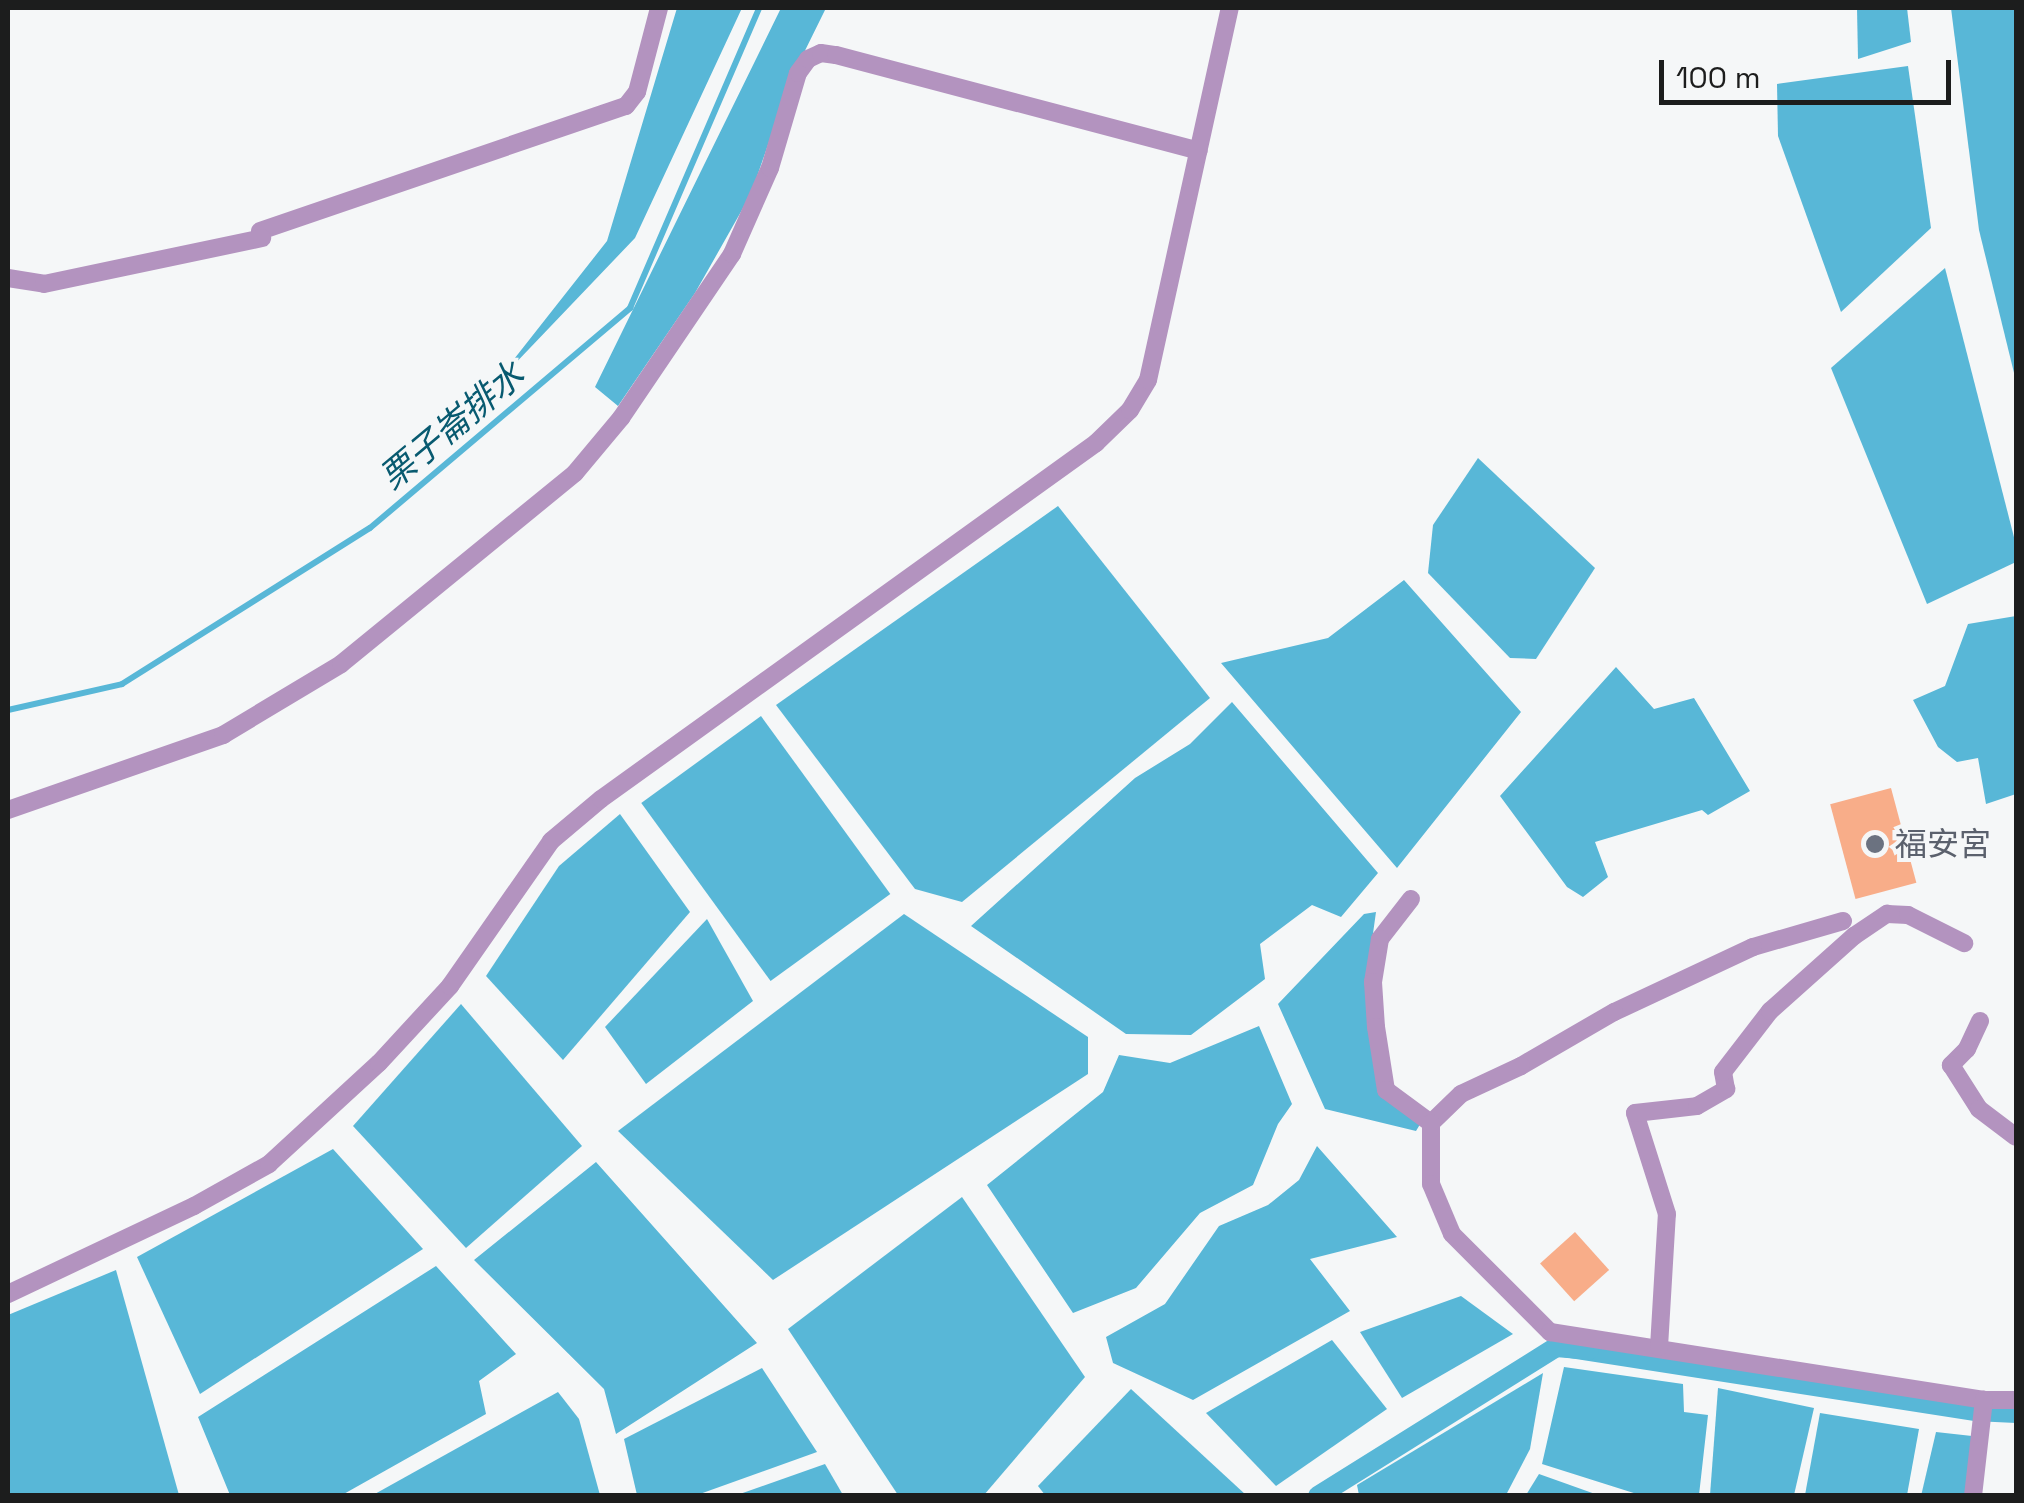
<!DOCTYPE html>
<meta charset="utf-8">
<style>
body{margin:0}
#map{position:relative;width:2024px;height:1503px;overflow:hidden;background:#f5f7f8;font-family:"Space Grotesk","Noto Sans TC",sans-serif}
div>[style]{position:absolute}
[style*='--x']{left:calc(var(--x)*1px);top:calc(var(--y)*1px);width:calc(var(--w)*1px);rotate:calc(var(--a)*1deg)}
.water>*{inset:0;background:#58b7d7;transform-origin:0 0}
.stream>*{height:6px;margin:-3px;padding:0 3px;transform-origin:3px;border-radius:3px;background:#58b7d7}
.canal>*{height:20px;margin:-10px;padding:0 10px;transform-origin:10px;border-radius:10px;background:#58b7d7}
.building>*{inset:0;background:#f8ad89;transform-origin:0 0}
.street>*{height:18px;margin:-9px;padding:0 9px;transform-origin:9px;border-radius:9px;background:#b393bf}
.dots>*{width:28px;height:28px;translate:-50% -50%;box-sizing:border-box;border:5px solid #f5f7f8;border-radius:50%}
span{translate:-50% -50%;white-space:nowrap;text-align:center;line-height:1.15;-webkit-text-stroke:8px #f5f7f8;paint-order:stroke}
.worship-label{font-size:32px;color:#5b616d}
.left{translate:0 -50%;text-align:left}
.water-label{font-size:35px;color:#085a70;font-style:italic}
.frame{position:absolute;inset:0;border:10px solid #1c1d1d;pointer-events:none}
.scale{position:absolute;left:1659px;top:60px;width:292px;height:45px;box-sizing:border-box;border:5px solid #1c1d1d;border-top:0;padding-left:12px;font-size:30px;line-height:35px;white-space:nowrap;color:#1c1d1d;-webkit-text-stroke:8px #f5f7f8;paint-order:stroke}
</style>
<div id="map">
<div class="water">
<i style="clip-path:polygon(677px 8px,742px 8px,635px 238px,489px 391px,607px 241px)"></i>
<i style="clip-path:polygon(781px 8px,826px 8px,790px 81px,751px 194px,695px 293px,618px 406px,595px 387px)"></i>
<i style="clip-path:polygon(1857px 8px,1907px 8px,1911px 42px,1858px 59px)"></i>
<i style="clip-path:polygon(1951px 8px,2016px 8px,2016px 381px,1979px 230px)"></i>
<i style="clip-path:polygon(1908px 66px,1931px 228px,1841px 312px,1778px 136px,1777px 84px)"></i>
<i style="clip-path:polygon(1945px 268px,2016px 545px,2016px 562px,1927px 604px,1831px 368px)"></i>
<i style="clip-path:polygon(1478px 458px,1595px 568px,1536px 659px,1510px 658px,1428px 573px,1433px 525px)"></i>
<i style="clip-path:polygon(1058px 506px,1210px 698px,962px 902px,915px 889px,776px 705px)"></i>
<i style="clip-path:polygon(1404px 580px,1521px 712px,1397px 868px,1221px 663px,1328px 638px)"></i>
<i style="clip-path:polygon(2016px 616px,2016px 794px,1986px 804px,1978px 758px,1957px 762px,1938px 747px,1913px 700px,1945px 686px,1968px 624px)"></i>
<i style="clip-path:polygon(1616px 667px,1654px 709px,1694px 698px,1750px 791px,1708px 815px,1702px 810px,1595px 842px,1608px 877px,1583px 897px,1567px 887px,1500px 796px)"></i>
<i style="clip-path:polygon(1232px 702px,1378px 873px,1341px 917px,1312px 905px,1260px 944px,1265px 979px,1191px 1035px,1126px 1034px,971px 926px,1135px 778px,1190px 744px)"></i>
<i style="left:761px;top:716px;width:220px;height:148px;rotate:54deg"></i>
<i style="clip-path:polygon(620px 814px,690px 912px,563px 1060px,486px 976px,559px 866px)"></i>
<i style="clip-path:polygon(1376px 912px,1370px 955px,1384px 1074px,1422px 1121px,1416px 1131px,1325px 1109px,1278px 1004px,1364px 914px)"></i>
<i style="clip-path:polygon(904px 914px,1088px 1037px,1088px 1074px,773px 1280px,618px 1131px)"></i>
<i style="clip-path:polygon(707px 919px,753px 1001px,646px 1084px,605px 1027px)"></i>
<i style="clip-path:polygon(461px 1004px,582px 1146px,466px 1248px,353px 1126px)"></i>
<i style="clip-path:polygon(1259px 1026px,1292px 1104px,1278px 1124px,1253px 1185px,1200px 1213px,1136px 1288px,1073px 1313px,987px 1185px,1103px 1092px,1119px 1055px,1170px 1063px)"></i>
<i style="clip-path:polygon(1317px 1146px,1397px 1237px,1310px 1259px,1350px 1311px,1193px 1400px,1113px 1363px,1106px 1337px,1165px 1304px,1219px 1226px,1268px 1205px,1299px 1180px)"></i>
<i style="clip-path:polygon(333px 1149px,423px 1249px,200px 1394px,137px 1257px)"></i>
<i style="clip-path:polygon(596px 1162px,757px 1343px,616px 1434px,604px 1389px,474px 1260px)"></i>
<i style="clip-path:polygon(962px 1197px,1085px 1377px,984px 1495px,898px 1495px,788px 1329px)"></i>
<i style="clip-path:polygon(436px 1266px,516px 1354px,479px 1381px,486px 1414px,342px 1495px,230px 1495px,198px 1417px)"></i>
<i style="clip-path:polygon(116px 1270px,179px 1495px,8px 1495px,8px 1315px)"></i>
<i style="clip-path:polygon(1461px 1296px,1513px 1334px,1402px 1398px,1360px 1332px)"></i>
<i style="clip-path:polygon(1332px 1340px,1387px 1409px,1276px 1486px,1206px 1413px)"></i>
<i style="clip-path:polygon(1559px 1341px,2016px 1407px,2016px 1423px,1974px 1421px,1563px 1357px)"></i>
<i style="clip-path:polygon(1564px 1367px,1683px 1384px,1684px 1412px,1708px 1415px,1699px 1495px,1640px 1495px,1542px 1464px)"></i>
<i style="clip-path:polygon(762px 1368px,817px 1452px,697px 1495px,637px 1495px,624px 1439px)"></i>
<i style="clip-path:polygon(1543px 1373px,1530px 1449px,1506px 1495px,1359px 1495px,1357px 1485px)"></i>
<i style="clip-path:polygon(1718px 1388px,1814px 1408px,1794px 1495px,1710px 1495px)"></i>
<i style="clip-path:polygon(1131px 1389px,1246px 1495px,1045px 1495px,1038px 1486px)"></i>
<i style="clip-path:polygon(558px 1392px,579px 1419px,600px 1495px,373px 1495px)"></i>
<i style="clip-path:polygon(1820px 1413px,1919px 1429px,1907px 1495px,1805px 1495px)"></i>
<i style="clip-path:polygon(1936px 1432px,1972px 1436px,1965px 1495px,1921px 1496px)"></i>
<i style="clip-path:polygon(825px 1464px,843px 1495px,737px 1495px)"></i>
<i style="clip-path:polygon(1539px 1474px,1598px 1495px,1526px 1495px)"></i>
</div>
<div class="stream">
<i style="--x:8;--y:710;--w:117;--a:-12.8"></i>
<i style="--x:122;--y:684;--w:293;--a:-32.2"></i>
<i style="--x:370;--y:528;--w:341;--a:-40.2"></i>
<i style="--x:630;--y:308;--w:327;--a:-66.7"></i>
</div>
<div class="canal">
<i style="--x:1318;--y:1496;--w:281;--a:-32"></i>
<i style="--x:1556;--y:1347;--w:33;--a:5"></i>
</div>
<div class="building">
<i style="left:1891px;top:788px;width:98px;height:63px;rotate:75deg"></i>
<i style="left:1575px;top:1232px;width:51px;height:47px;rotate:48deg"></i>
</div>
<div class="street">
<i style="--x:260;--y:231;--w:387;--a:-18.9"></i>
<i style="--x:626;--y:106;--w:18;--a:-52"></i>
<i style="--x:637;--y:92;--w:87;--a:-75.3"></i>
<i style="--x:8;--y:278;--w:36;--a:9"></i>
<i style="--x:44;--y:284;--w:223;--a:-11.9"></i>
<i style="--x:8;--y:810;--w:228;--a:-19.2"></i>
<i style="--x:223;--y:735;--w:138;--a:-31"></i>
<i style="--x:341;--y:664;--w:302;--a:-39.2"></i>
<i style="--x:575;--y:473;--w:72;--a:-50.1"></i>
<i style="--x:621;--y:418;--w:198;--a:-55.9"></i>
<i style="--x:732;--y:254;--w:94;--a:-66.2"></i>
<i style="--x:770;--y:168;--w:99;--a:-73.6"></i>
<i style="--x:798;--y:73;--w:17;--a:-54"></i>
<i style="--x:808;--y:59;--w:14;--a:-25"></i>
<i style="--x:821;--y:53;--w:15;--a:8"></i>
<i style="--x:836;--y:55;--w:375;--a:14.8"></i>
<i style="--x:1411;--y:899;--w:51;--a:127.8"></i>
<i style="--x:1380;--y:939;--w:44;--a:99.2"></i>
<i style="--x:1373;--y:982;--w:45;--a:86.2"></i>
<i style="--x:1376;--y:1027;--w:64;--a:81"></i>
<i style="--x:1386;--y:1090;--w:56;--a:36.3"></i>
<i style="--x:1843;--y:921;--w:94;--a:163.9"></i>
<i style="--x:1753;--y:947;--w:153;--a:154.9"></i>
<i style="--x:1614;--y:1012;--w:108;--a:149.9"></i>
<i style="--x:1521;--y:1066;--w:66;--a:155"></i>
<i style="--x:1461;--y:1094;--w:42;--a:136"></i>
<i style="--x:1431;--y:1123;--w:61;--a:90"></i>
<i style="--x:1431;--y:1184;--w:54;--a:67.2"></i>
<i style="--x:1452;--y:1234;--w:139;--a:45"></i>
<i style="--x:1550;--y:1332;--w:439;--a:8.9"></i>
<i style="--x:1984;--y:1400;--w:32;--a:0"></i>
<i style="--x:1980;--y:1021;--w:31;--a:115"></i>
<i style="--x:1967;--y:1049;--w:23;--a:135"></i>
<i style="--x:1951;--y:1065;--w:52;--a:57.5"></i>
<i style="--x:1979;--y:1109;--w:46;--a:37.1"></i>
<i style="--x:8;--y:1294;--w:206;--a:-25.3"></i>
<i style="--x:194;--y:1206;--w:86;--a:-29.2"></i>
<i style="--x:269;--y:1164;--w:149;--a:-42.6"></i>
<i style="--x:379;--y:1063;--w:105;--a:-47.3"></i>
<i style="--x:450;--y:986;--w:177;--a:-55.1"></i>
<i style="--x:551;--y:841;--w:65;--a:-40"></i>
<i style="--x:601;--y:799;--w:610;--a:-35.72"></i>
<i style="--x:1096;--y:443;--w:47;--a:-44.1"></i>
<i style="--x:1130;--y:410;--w:35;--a:-59"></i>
<i style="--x:1148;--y:380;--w:381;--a:-77.6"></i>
<i style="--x:1659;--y:1347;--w:133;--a:-86.6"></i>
<i style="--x:1667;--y:1214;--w:106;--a:-107.6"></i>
<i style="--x:1635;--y:1113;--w:62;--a:-6.4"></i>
<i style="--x:1697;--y:1106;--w:34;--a:-30"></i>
<i style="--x:1726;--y:1089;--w:17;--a:-100"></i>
<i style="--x:1723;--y:1072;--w:77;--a:-52.4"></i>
<i style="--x:1770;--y:1011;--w:113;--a:-41.8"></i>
<i style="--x:1854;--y:936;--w:40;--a:-34"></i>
<i style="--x:1887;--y:914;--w:21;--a:3"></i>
<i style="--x:1908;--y:915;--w:63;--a:26.6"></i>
<i style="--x:1973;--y:1496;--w:97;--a:-83.5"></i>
</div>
<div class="dots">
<i style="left:1875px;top:844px;background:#6b7280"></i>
</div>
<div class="worship-label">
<span class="left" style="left:1895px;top:844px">福安宮</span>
</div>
<div class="water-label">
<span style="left:452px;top:426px;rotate:-40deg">栗子崙排水</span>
</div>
<div class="frame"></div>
<div class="scale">100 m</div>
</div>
